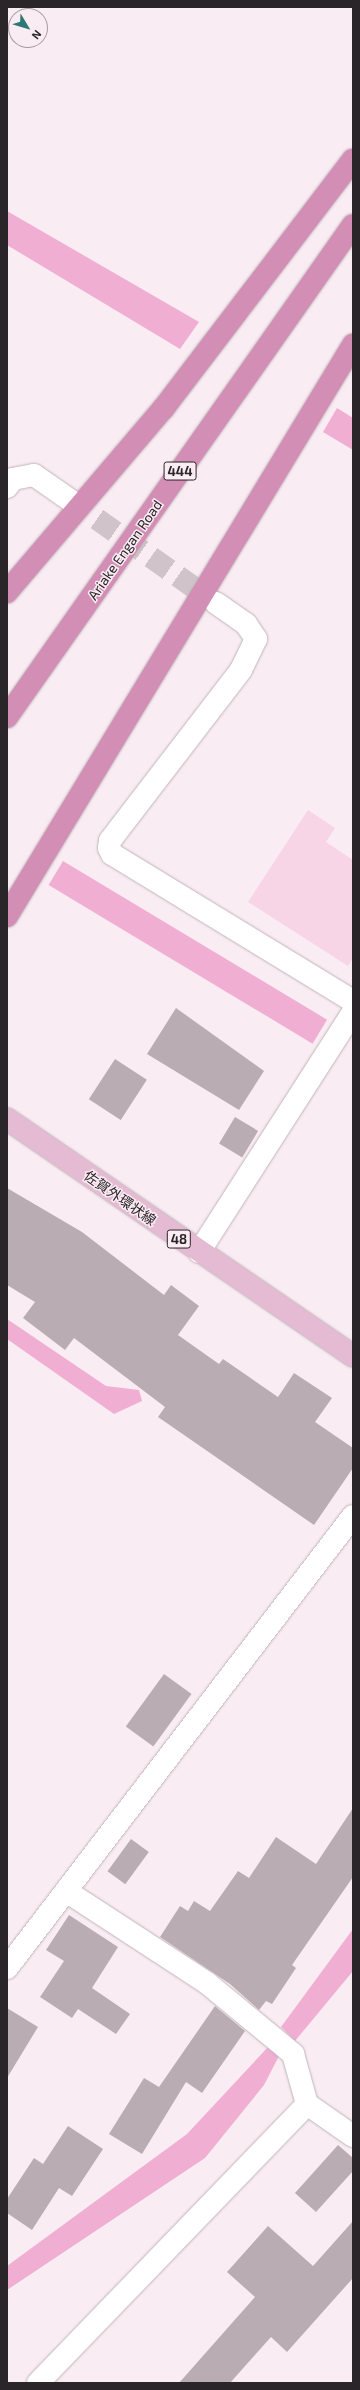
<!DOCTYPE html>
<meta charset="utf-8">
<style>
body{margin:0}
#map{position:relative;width:360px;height:2390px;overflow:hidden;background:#faecf3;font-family:"Exo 2","Noto Sans JP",sans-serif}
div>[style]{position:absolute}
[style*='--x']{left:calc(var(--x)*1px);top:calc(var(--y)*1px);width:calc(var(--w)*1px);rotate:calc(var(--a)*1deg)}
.green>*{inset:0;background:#f8d4e7}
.water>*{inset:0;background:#f0aed3;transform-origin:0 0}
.building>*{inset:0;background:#b9adb3;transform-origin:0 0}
.minor-tunnel>*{height:22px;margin-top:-11px;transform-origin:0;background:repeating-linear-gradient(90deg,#d0c4ca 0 22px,transparent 0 33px)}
.roads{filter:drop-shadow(0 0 1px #c0b4ba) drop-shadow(0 0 1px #c0b4ba)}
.minor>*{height:22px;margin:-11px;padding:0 11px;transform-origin:11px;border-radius:11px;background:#fff}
.primary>*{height:22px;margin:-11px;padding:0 11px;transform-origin:11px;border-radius:11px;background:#e4bbd2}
.motorway>*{height:22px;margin:-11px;padding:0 11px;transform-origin:11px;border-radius:11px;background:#d28eb4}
span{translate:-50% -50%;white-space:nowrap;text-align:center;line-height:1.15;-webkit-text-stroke:3px #faecf3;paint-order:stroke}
.shield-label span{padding:1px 3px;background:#faecf3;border:1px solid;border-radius:3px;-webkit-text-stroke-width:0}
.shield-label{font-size:13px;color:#2a2528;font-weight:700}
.street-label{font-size:14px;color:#2a2528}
.frame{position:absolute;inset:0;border:8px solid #2a2528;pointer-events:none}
.north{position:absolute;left:8px;top:8px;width:40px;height:40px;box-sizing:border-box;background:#faecf3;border:1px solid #a79ca2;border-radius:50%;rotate:128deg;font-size:11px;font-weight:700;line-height:16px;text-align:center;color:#2a2528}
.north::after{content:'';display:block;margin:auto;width:14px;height:18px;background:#2d7776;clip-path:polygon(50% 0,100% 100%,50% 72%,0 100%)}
</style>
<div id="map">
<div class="green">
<i style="clip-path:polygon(308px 810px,335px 828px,326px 842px,353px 860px,353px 958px,348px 966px,248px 902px)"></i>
</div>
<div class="water">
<i style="clip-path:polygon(7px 211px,199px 322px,180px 349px,7px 245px)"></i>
<i style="clip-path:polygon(337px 408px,353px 418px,353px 450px,323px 432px)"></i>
<i style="left:63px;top:861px;width:308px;height:28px;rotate:31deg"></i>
<i style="clip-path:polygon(7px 1319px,106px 1386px,139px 1390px,142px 1401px,114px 1414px,7px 1339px)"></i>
<i style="clip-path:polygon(353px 1929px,353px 1971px,295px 2041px,281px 2027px)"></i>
<i style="clip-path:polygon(268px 2047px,280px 2054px,264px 2085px,205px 2158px,7px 2290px,7px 2266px,187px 2134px)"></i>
</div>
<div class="building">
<i style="clip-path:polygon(176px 1008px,264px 1071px,239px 1110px,147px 1054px)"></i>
<i style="left:115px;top:1059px;width:38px;height:48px;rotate:33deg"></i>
<i style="left:235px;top:1117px;width:27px;height:31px;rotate:31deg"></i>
<i style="clip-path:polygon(7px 1188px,82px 1232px,164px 1295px,171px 1285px,199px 1306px,178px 1335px,219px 1364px,223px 1359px,278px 1397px,294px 1373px,332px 1398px,315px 1422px,353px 1448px,353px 1468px,314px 1525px,158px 1417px,165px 1407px,74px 1338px,65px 1350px,23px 1318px,35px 1302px,7px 1285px)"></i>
<i style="left:164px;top:1674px;width:34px;height:65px;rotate:36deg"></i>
<i style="clip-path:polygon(353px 1808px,353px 1877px,292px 1965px,296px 1968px,272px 2004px,266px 2001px,259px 2010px,230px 1984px,160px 1937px,180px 1906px,188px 1911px,194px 1901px,210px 1911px,238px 1871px,249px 1878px,276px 1837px,316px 1864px)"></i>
<i style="left:131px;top:1839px;width:22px;height:40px;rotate:36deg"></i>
<i style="clip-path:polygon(69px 1915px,118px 1947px,92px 1988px,130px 2014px,116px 2034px,78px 2009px,72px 2018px,40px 1997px,64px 1961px,46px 1950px)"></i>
<i style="clip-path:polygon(215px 2006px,245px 2031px,202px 2093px,186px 2082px,142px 2154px,109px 2134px,144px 2078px,159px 2087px)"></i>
<i style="clip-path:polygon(7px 2008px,38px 2027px,7px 2078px)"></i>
<i style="clip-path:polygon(68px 2126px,103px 2149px,72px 2196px,59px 2188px,32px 2230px,7px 2213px,7px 2199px,34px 2158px,43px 2164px)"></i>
<i style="clip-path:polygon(338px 2145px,353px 2158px,353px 2171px,316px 2212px,295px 2193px)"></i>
<i style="clip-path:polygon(353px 2221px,353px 2278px,287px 2352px,271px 2337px,230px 2383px,179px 2383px,255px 2297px,227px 2272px,268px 2226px,313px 2266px)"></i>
</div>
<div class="minor-tunnel">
<i style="--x:70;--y:500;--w:179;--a:35.2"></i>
</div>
<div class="roads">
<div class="minor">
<i style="--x:7;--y:487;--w:10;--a:-53"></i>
<i style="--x:13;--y:479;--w:21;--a:-11"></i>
<i style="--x:34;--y:475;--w:44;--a:34.8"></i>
<i style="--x:216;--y:603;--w:37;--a:35"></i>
<i style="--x:246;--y:624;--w:18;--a:56"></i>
<i style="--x:256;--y:639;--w:34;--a:116"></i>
<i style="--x:241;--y:670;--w:215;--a:127.5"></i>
<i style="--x:110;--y:841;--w:7;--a:98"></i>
<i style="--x:109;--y:848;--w:7;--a:63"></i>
<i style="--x:112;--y:854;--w:282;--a:31.4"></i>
<i style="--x:199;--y:1252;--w:285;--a:-57.3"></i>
<i style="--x:66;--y:1891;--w:168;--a:33.1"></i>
<i style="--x:207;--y:1983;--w:112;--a:39.5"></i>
<i style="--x:293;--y:2054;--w:52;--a:74.4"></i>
<i style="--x:307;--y:2104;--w:56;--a:34.8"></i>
<i style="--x:7;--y:1968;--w:569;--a:-52.57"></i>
<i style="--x:38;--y:2383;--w:388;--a:-46"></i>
</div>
<div class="primary">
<i style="--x:7;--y:1119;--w:419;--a:34.4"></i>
</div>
<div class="motorway">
<i style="--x:7;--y:592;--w:240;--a:-49.6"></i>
<i style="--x:163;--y:409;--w:313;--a:-52.7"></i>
<i style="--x:7;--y:717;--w:601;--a:-54.88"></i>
<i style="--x:7;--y:916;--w:668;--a:-58.79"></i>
</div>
</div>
<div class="shield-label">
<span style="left:180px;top:471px">444</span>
<span style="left:179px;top:1239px">48</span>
</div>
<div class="street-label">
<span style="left:125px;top:550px;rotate:-55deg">Ariake Engan Road</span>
<span style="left:120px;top:1198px;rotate:35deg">佐賀外環状線</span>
</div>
<div class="frame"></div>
<div class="north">N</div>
</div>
